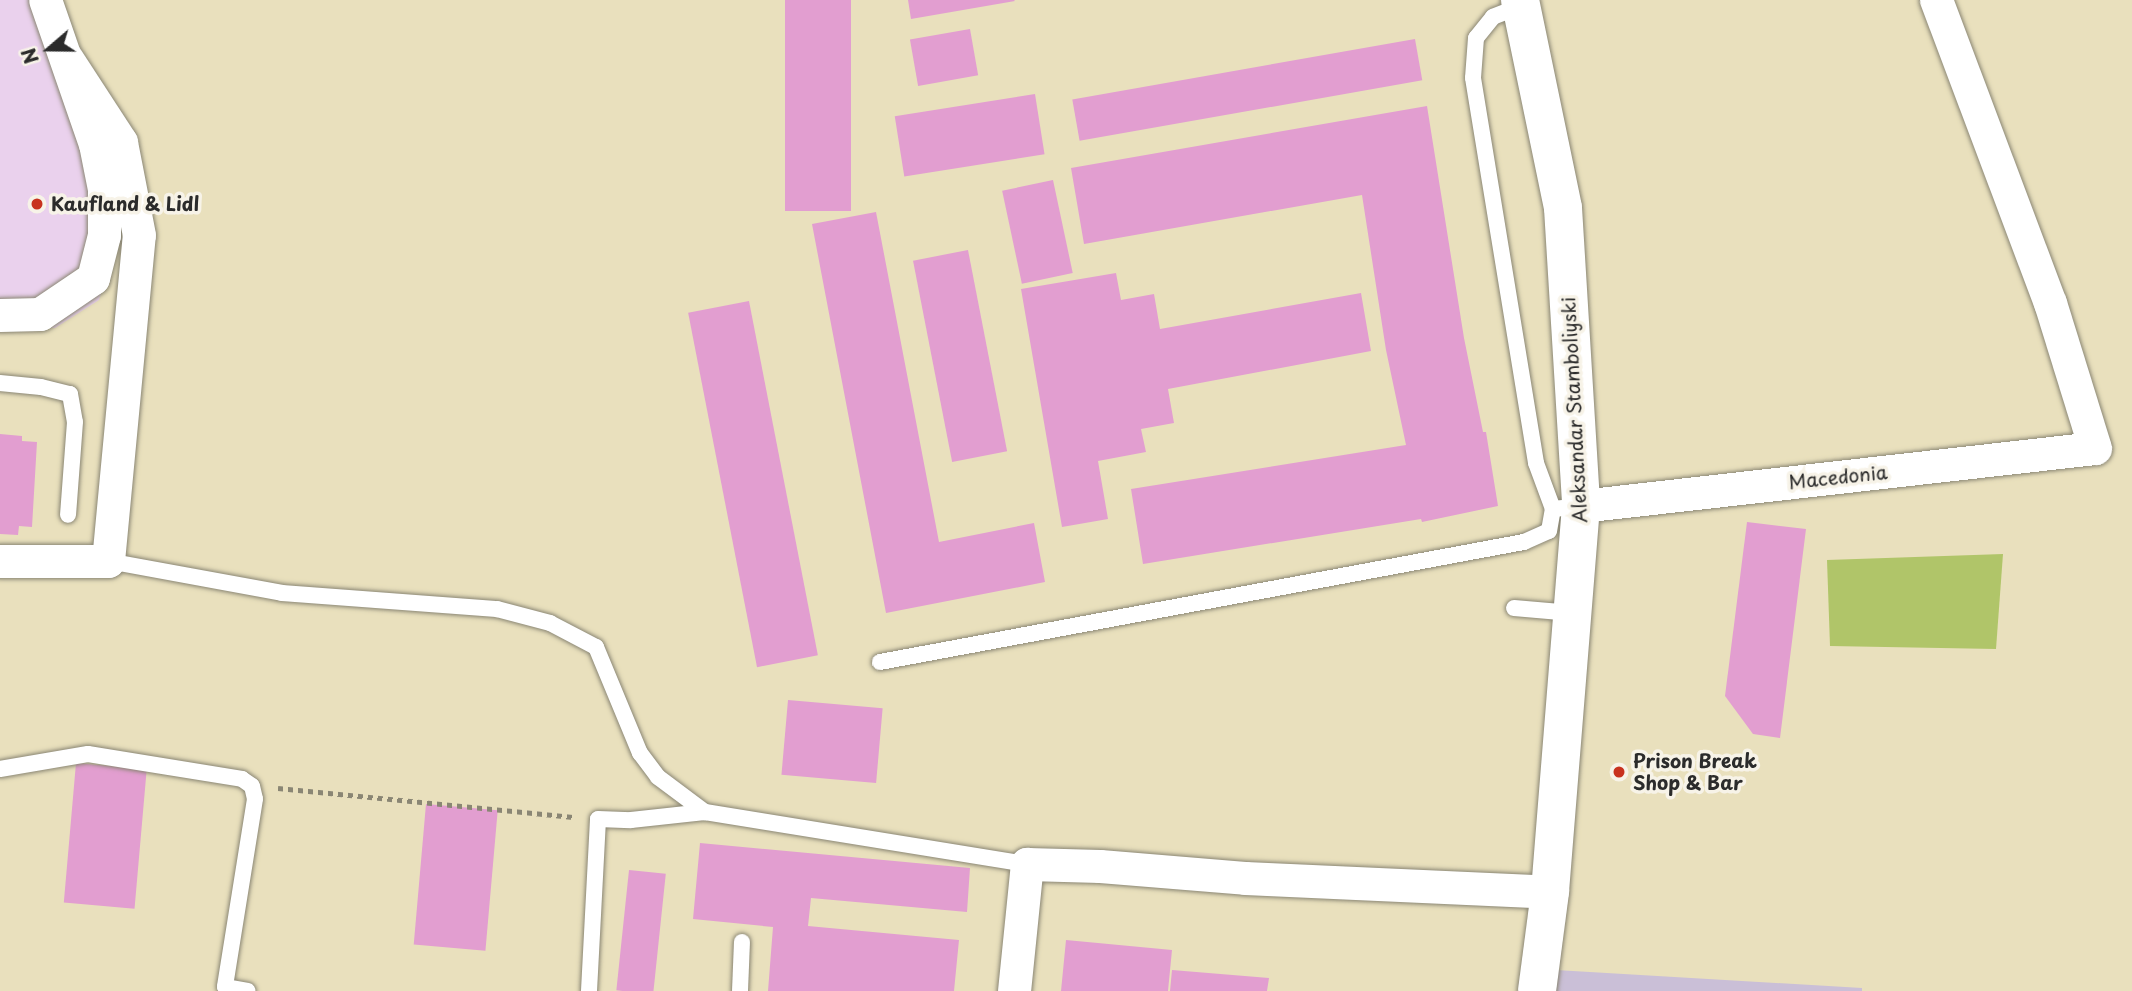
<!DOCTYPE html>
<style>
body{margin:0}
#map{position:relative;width:2132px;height:991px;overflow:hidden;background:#e9e0bd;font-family:"Playpen Sans",sans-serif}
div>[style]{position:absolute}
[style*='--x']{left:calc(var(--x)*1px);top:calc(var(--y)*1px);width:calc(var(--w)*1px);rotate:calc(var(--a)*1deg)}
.built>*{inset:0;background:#ead1ed}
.industrial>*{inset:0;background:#cabfd7}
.green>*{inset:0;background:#b0c569}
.building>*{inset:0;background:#e29ed0;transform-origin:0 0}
.path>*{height:4.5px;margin-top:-2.25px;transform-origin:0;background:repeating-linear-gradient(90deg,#8a8674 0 5px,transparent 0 10px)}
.roads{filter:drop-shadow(0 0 2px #8a8674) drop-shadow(0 0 2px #8a8674)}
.lane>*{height:16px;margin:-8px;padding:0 8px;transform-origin:8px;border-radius:8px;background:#fff}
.street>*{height:33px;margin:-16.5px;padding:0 16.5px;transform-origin:16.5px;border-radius:16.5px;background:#fff}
.secondary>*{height:38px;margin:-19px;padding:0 19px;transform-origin:19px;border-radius:19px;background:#fff}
.dots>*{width:19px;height:19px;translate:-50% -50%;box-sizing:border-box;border:4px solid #f7f3e8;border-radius:50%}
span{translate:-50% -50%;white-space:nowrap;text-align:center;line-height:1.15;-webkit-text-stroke:7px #f7f3e8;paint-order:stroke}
.poi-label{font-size:19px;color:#2b2b2b;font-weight:700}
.left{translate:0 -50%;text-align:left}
.street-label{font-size:19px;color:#2b2b2b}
.north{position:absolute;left:14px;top:14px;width:70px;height:70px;-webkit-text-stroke:5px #f7f3e8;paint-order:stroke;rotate:250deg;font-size:19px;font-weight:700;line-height:28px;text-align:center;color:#2b2b2b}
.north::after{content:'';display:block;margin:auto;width:24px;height:32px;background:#2b2b2b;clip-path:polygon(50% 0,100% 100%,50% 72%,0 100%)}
</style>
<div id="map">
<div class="built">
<i style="clip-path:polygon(0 0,60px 0,116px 249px,99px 300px,55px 328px,0 323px)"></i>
</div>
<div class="industrial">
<i style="clip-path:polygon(1556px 970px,1862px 988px,1862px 991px,1555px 991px)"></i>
</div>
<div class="green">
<i style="clip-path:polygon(2003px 554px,1996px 649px,1830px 646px,1827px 560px)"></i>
</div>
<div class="building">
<i style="left:785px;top:0;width:66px;height:211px"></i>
<i style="clip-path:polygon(908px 0,1014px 0,1015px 1px,911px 19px)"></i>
<i style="left:970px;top:29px;width:47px;height:61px;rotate:80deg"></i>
<i style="left:1415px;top:39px;width:42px;height:348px;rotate:80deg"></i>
<i style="left:1035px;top:94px;width:61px;height:142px;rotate:81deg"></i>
<i style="clip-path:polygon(1427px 106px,1464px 338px,1483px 432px,1486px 432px,1498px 506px,1422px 522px,1421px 519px,1143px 564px,1131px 489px,1406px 445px,1386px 350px,1362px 195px,1084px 244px,1071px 168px)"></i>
<i style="left:1053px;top:180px;width:95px;height:52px;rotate:78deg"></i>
<i style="clip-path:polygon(876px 212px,939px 542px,1034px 523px,1045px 582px,886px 613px,812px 224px)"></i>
<i style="left:968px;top:250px;width:205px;height:56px;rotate:79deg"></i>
<i style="clip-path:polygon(1116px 273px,1121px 300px,1154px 294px,1160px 329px,1361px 293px,1371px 351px,1168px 389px,1174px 423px,1141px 429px,1146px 452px,1098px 461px,1108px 519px,1062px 527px,1021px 289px)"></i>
<i style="left:749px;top:301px;width:361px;height:62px;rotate:79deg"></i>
<i style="clip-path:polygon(0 434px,22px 436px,22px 441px,37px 442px,32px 527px,19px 526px,18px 535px,0 534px)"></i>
<i style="clip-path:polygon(1747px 522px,1806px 529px,1780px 738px,1753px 734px,1725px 696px)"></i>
<i style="left:788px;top:700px;width:95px;height:75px;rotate:5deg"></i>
<i style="left:76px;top:763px;width:71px;height:140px;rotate:5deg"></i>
<i style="left:426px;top:804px;width:72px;height:141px;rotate:5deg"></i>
<i style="clip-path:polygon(700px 843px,970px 868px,967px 912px,811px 898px,808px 926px,959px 940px,954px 991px,768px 991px,773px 927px,693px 919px)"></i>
<i style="left:629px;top:870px;width:37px;height:121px;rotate:6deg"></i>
<i style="clip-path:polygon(1066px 940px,1172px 950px,1168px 991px,1061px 991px)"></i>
<i style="clip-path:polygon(1172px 970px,1269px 978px,1267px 991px,1170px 991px)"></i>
</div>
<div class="path">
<i style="--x:278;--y:788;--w:299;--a:5.6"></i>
</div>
<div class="roads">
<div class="lane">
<i style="--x:1521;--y:6;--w:30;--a:159"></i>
<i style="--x:1493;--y:17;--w:27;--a:129"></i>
<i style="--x:1476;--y:38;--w:40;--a:94.3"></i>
<i style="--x:1473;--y:78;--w:390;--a:80.7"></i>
<i style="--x:1536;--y:463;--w:49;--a:69.7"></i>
<i style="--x:1553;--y:509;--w:10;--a:-6"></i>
<i style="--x:0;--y:383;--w:41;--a:5.6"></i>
<i style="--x:41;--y:387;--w:30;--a:14"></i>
<i style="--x:70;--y:394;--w:28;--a:80"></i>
<i style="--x:75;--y:422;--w:93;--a:94.3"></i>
<i style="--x:108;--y:561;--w:177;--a:10.4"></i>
<i style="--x:282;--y:593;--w:216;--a:4.3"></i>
<i style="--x:497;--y:609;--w:55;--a:14.8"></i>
<i style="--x:550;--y:623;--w:52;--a:27.6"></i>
<i style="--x:596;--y:647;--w:115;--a:67.5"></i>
<i style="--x:640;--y:753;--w:30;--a:53"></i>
<i style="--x:658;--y:777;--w:59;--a:36.7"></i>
<i style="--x:1514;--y:608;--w:58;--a:4.9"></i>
<i style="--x:880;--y:662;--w:655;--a:-10.56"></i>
<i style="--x:1524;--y:542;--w:27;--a:-24"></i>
<i style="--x:1549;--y:531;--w:22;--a:-80"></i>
<i style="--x:0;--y:769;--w:89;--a:-9.7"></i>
<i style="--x:88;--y:754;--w:156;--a:9.2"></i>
<i style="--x:242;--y:779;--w:12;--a:35"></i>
<i style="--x:252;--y:786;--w:13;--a:77"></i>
<i style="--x:255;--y:799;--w:190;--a:99.1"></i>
<i style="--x:225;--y:987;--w:23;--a:10"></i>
<i style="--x:589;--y:991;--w:172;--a:-87"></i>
<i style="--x:598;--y:819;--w:33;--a:2"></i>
<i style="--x:631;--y:820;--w:74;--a:-6.2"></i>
<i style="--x:705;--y:812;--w:326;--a:9.2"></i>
<i style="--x:740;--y:991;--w:49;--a:-87.7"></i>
</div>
<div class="street">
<i style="--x:0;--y:315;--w:40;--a:-1.4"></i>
<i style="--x:40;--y:314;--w:64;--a:-34.2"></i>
<i style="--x:93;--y:278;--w:44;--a:-75.7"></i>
<i style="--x:104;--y:235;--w:46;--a:-90"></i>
<i style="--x:104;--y:189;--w:46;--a:-101.3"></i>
<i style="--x:95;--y:144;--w:152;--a:-109.1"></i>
<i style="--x:1581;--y:506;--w:517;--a:-6.44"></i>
<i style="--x:2095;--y:448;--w:152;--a:-107.2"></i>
<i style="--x:2050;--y:303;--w:324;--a:-110.6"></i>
<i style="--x:0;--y:561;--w:108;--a:0"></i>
<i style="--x:108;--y:561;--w:327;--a:-84.6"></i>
<i style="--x:139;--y:235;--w:95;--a:-101"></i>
<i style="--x:121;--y:142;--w:99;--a:-123"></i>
<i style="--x:1014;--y:991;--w:128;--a:-84.2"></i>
<i style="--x:1027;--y:864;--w:73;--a:1.6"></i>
<i style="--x:1100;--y:866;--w:145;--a:4.7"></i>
<i style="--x:1245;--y:878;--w:305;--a:2.6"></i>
</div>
<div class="secondary">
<i style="--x:1520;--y:0;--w:212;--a:78.3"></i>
<i style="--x:1563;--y:208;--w:299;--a:86.5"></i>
<i style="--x:1581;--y:506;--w:387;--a:94.6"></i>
<i style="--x:1550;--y:892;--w:100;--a:97.5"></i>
</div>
</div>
<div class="dots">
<i style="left:37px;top:204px;background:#c8321e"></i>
<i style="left:1619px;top:772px;background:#c8321e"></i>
</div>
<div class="poi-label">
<span class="left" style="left:51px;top:204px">Kaufland &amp; Lidl</span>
<span class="left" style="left:1633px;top:772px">Prison Break<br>Shop &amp; Bar</span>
</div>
<div class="street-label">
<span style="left:1574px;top:410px;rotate:-93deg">Aleksandar Stamboliyski</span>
<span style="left:1838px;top:477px;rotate:-6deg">Macedonia</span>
</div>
<div class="north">N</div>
</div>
